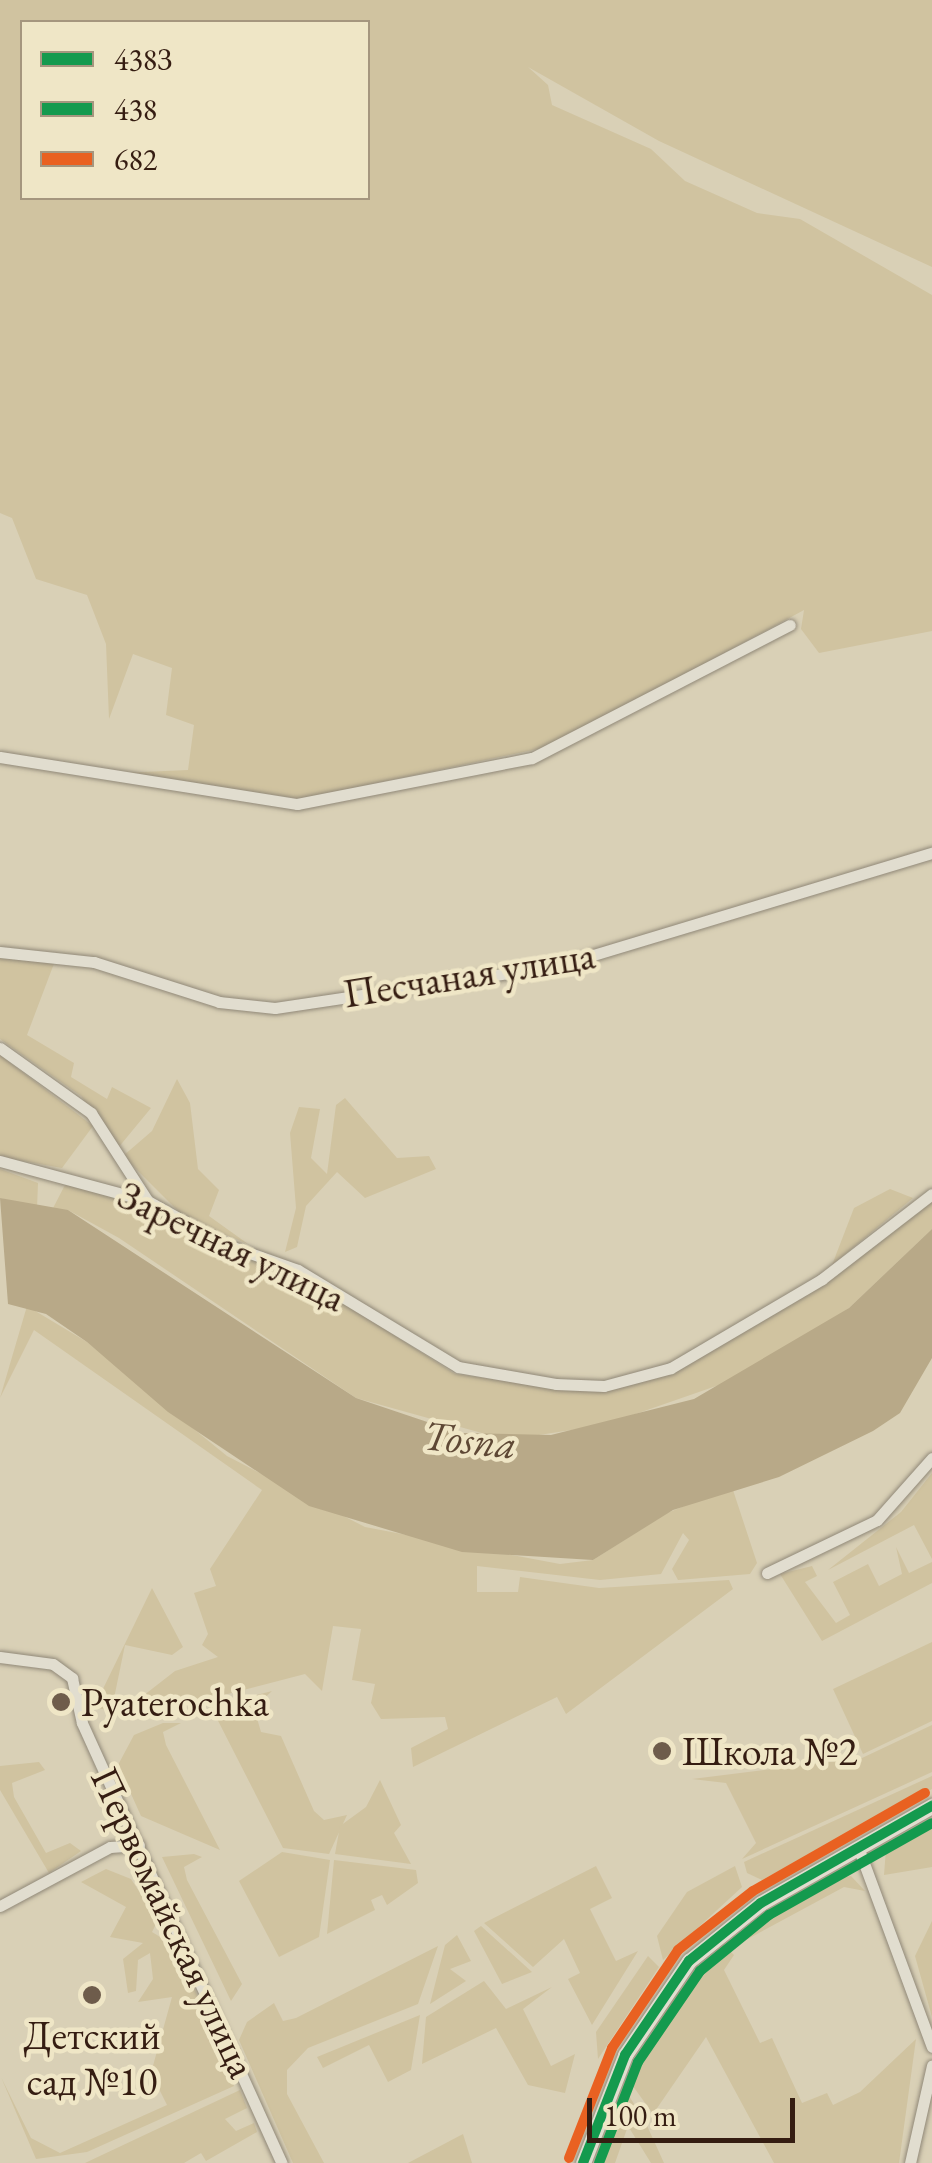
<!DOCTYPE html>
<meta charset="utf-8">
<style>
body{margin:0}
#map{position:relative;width:932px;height:2163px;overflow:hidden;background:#d9d0b6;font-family:"EB Garamond",serif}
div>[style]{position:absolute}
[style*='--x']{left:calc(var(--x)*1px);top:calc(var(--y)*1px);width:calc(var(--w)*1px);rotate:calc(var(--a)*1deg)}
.green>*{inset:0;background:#d0c3a0}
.water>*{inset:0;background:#b8a988}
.roads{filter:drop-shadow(0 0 2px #908878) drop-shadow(0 0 2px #908878)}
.minor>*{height:11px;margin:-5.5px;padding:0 5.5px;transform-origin:5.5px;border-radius:5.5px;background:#e1ddcf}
.secondary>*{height:15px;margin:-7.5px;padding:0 7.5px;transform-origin:7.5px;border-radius:7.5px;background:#e1ddcf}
.bus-1>*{height:10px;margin:-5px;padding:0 5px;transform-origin:5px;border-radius:5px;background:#149a4e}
.bus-2>*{height:10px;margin:-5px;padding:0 5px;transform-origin:5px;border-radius:5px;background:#149a4e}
.bus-3>*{height:10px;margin:-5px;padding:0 5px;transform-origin:5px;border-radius:5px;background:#e96121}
.dots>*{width:28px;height:28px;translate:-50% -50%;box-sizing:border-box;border:5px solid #efe6c6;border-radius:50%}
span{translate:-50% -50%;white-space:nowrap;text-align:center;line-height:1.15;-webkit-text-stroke:9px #efe6c6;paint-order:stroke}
.street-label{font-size:40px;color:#351d12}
.poi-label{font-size:40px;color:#351d12}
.left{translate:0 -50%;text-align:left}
.water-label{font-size:42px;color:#5e4835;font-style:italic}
.legend{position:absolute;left:20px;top:20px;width:350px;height:180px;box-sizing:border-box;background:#efe6c6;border:2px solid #a5967e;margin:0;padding:12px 18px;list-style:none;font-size:30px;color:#351d12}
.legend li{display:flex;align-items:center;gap:20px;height:50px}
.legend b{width:50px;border:2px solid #a5967e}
.scale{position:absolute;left:587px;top:2098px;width:208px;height:45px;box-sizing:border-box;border:5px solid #351d12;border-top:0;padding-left:12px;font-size:30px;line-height:35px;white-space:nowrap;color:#351d12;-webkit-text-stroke:8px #efe6c6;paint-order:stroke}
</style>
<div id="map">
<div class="green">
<i style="clip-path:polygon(evenodd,0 0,932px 0,932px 267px,659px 141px,528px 67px,548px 85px,552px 105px,651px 149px,685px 181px,757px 213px,800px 219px,932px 295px,932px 631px,819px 653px,801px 629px,804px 610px,552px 746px,301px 799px,120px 773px,188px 770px,194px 725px,166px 715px,172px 668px,133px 654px,109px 719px,106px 644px,87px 595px,36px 579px,12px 518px,0 513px,0 0,22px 22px,368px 22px,368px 198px,22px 198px,22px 22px)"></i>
<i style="clip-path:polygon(0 957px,55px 961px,27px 1035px,74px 1063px,71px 1077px,107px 1099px,112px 1087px,151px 1108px,118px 1148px,81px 1096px,0 1039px)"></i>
<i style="clip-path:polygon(0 1055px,93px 1126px,62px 1168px,0 1157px)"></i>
<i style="clip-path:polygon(177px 1079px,190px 1103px,198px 1169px,219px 1190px,209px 1216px,248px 1244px,186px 1219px,123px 1156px,152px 1131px)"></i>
<i style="clip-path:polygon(345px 1098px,397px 1158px,429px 1156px,436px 1169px,365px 1198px,337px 1172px,306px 1206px,297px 1247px,285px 1252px,296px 1208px,290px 1133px,299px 1107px,320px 1109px,311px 1158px,327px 1174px,336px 1105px)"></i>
<i style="clip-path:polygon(0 1169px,38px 1183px,37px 1208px,0 1198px)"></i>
<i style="clip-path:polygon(66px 1183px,146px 1206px,304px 1278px,455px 1374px,555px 1388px,608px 1391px,678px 1371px,833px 1278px,932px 1199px,932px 1229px,849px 1308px,742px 1377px,604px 1425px,507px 1440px,356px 1398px,119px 1238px,68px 1210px,51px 1212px)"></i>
<i style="clip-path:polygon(890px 1189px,913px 1198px,832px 1265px,854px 1208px)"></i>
<i style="clip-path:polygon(27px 1306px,87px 1342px,227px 1456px,365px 1527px,560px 1564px,593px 1560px,667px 1513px,732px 1487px,757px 1563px,750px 1574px,678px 1580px,672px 1569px,689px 1540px,683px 1533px,661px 1574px,600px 1580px,477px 1566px,477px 1592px,518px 1592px,520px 1577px,599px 1588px,729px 1580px,733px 1589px,566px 1714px,557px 1697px,413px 1767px,411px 1748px,448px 1729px,445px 1717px,381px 1719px,371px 1703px,375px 1684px,352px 1680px,361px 1629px,333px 1626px,322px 1691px,305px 1674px,154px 1713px,121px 1715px,99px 1708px,100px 1695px,152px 1588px,183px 1647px,172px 1655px,125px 1645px,112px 1708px,121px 1713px,175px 1671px,218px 1657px,202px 1645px,208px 1634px,194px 1593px,216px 1586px,210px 1569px,262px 1490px,34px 1330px,0 1398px)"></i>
<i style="clip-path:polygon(932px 1473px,932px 1559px,914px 1525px,828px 1570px,901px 1512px)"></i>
<i style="clip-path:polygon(896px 1547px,909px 1573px,932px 1562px,932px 1583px,822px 1641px,780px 1574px,812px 1566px,817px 1576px,805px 1582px,836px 1623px,850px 1615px,833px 1582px,868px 1564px,879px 1586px,902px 1574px)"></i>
<i style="clip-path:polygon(932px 1642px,932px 1721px,863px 1754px,833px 1689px)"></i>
<i style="clip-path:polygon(272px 1691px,254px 1708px,261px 1732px,281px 1736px,314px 1811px,324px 1820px,347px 1815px,329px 1854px,283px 1848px,211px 1707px)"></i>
<i style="clip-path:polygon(163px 1723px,181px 1723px,163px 1732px,166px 1745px,220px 1850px,141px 1816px,118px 1765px,134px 1735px)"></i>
<i style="clip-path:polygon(932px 1725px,932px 1772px,742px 1859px,756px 1843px,726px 1783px,692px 1779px,862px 1758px)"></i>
<i style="clip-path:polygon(39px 1762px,45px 1770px,12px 1783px,14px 1797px,46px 1853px,70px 1843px,81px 1851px,49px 1873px,0 1790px,0 1766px)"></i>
<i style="clip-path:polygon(932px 1776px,932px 1789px,762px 1880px,747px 1873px,744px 1862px)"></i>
<i style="clip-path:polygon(380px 1780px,401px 1825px,394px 1833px,411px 1864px,335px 1854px,340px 1826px,366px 1807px)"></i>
<i style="clip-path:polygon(932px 1820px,932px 1867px,884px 1875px,886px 1849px)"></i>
<i style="clip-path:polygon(282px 1852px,330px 1860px,319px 1937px,279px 1957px,239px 1881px)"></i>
<i style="clip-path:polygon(194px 1854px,202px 1857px,184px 1867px,187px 1880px,242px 1984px,231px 2001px,162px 1857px)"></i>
<i style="clip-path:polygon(334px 1860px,416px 1870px,418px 1883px,387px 1905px,382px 1895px,371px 1900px,375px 1910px,327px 1934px)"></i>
<i style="clip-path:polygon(596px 1866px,612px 1898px,590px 1909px,616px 1961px,638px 1951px,592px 2025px,568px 1979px,580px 1973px,564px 1939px,533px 1967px,484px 1923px)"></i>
<i style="clip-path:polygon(735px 1866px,742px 1887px,663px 1960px,657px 1936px,687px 1892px)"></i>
<i style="clip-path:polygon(106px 1869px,131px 1879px,158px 1920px,152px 1932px,178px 1948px,234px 2086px,87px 2152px,36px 2159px,1px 2077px,31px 2138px,60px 2153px,167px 2105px,151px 2073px,172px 1997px,138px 2002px,153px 1979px,150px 1953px,138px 1960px,136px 1991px,128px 1993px,123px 1959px,143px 1943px,110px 1937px,126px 1907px,81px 1882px)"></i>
<i style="clip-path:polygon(851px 1876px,865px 1891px,844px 1887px,744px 1941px,740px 1934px,823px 1880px)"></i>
<i style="clip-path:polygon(932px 1921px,932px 2017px,915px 1956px)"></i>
<i style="clip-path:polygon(481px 1926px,532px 1972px,502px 1984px,474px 1931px)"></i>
<i style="clip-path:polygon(457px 1935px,471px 1961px,450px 1969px,466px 1981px,430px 2004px,445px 1945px)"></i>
<i style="clip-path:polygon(723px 1944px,734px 1955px,724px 1970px,760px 2043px,772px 2038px,802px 2103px,827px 2093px,833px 2105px,860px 2092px,916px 2039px,899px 2163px,774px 2163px,706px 2037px,653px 2114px,630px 2082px,669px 2002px)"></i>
<i style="clip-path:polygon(438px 1946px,418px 2004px,308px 2048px,287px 2070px,287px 2094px,324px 2163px,293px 2163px,239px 2040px,247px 2022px,274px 2003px,283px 2021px,296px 2018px)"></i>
<i style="clip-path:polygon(648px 1956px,659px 1967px,598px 2059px,596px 2032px)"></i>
<i style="clip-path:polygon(484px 1981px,506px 2009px,552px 1987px,523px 2009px,551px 2066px,575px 2054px,565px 2093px,528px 2085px,496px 2028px,422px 2064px,426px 2017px)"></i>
<i style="clip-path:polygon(420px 2015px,411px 2070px,388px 2082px,369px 2045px,323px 2068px,317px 2057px)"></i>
<i style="clip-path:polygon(240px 2090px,247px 2108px,225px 2119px,236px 2131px,254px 2123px,257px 2132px,206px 2161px,201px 2153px,184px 2163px,85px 2163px)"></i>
<i style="clip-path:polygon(627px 2093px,644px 2119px,664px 2163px,651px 2163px,628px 2126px,615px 2163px,601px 2163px)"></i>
<i style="clip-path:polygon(463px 2134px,472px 2163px,408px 2163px)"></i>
</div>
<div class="water">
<i style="clip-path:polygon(0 1198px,68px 1210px,356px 1398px,460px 1433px,551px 1435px,694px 1399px,849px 1308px,932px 1229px,932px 1358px,900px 1413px,873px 1431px,779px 1477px,673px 1510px,593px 1560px,462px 1552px,309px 1506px,168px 1412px,87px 1342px,46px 1314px,8px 1304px)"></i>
</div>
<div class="roads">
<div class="minor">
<i style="--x:0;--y:757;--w:301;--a:9"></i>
<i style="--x:297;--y:804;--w:239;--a:-11.1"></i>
<i style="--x:532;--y:758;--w:290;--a:-27.3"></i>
<i style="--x:0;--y:952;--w:95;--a:6.1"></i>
<i style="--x:94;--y:962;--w:131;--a:17.7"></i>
<i style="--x:219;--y:1002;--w:56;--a:6.1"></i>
<i style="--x:275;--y:1008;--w:285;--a:-8.5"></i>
<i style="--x:557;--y:966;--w:392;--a:-16.8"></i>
<i style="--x:0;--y:1048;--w:112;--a:35.5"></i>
<i style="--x:91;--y:1113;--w:103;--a:57.2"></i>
<i style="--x:0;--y:1161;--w:153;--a:15.1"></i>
<i style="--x:148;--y:1201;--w:90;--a:29.1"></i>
<i style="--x:227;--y:1245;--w:75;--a:19.4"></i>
<i style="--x:298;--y:1270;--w:187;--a:31.2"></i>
<i style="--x:458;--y:1367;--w:99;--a:9.8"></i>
<i style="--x:556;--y:1384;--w:48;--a:2.4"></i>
<i style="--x:604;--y:1386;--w:69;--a:-15"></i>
<i style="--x:671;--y:1368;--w:175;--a:-30.5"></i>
<i style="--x:822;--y:1279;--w:139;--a:-37.7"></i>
<i style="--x:767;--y:1573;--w:122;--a:-25.7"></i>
<i style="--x:877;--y:1520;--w:83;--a:-48.4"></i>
<i style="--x:0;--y:1657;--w:53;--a:7.5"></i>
<i style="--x:53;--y:1664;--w:24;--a:36"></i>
<i style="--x:72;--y:1678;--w:46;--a:77.5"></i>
<i style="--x:82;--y:1723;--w:483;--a:65.6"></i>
<i style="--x:858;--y:1847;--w:213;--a:69.7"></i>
<i style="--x:0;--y:1906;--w:125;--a:-28.2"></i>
<i style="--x:110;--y:1847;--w:29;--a:-4"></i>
<i style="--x:910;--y:2163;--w:100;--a:-77.3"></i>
</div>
<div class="secondary">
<i style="--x:583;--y:2163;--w:116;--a:-68.7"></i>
<i style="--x:625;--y:2055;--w:114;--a:-55.8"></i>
<i style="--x:689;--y:1961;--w:92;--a:-38.9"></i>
<i style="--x:761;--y:1903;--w:197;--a:-29.6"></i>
</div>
</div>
<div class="bus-1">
<i style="--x:583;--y:2163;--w:116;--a:-68.7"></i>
<i style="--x:625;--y:2055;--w:114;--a:-55.8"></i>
<i style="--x:689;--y:1961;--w:92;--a:-38.9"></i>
<i style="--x:761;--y:1903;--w:197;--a:-29.6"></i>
</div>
<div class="bus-2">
<i style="--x:599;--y:2163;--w:108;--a:-68.9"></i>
<i style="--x:638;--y:2062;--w:110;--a:-55.7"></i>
<i style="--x:700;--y:1971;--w:89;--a:-39.1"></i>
<i style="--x:769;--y:1915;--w:187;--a:-29.4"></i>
</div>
<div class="bus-3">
<i style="--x:569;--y:2158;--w:118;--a:-68.6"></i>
<i style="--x:612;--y:2048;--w:118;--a:-56"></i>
<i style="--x:678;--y:1950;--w:95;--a:-38.2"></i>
<i style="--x:753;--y:1891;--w:198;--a:-29.7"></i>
</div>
<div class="dots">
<i style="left:61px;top:1702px;background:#6e5c4b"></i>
<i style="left:662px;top:1751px;background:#6e5c4b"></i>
<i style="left:92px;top:1995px;background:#6e5c4b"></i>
</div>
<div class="street-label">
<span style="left:469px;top:974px;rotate:-9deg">Песчаная улица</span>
<span style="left:232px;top:1246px;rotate:26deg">Заречная улица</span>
<span style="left:174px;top:1922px;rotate:65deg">Первомайская улица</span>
</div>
<div class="poi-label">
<span class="left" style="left:81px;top:1702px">Pyaterochka</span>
<span class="left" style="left:682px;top:1751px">Школа №2</span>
<span style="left:92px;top:2058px">Детский<br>сад №10</span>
</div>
<div class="water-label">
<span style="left:470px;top:1440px;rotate:6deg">Tosna</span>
</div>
<ul class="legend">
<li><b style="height:12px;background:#149a4e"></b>438З</li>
<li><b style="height:12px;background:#149a4e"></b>438</li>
<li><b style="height:12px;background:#e96121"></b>682</li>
</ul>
<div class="scale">100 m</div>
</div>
